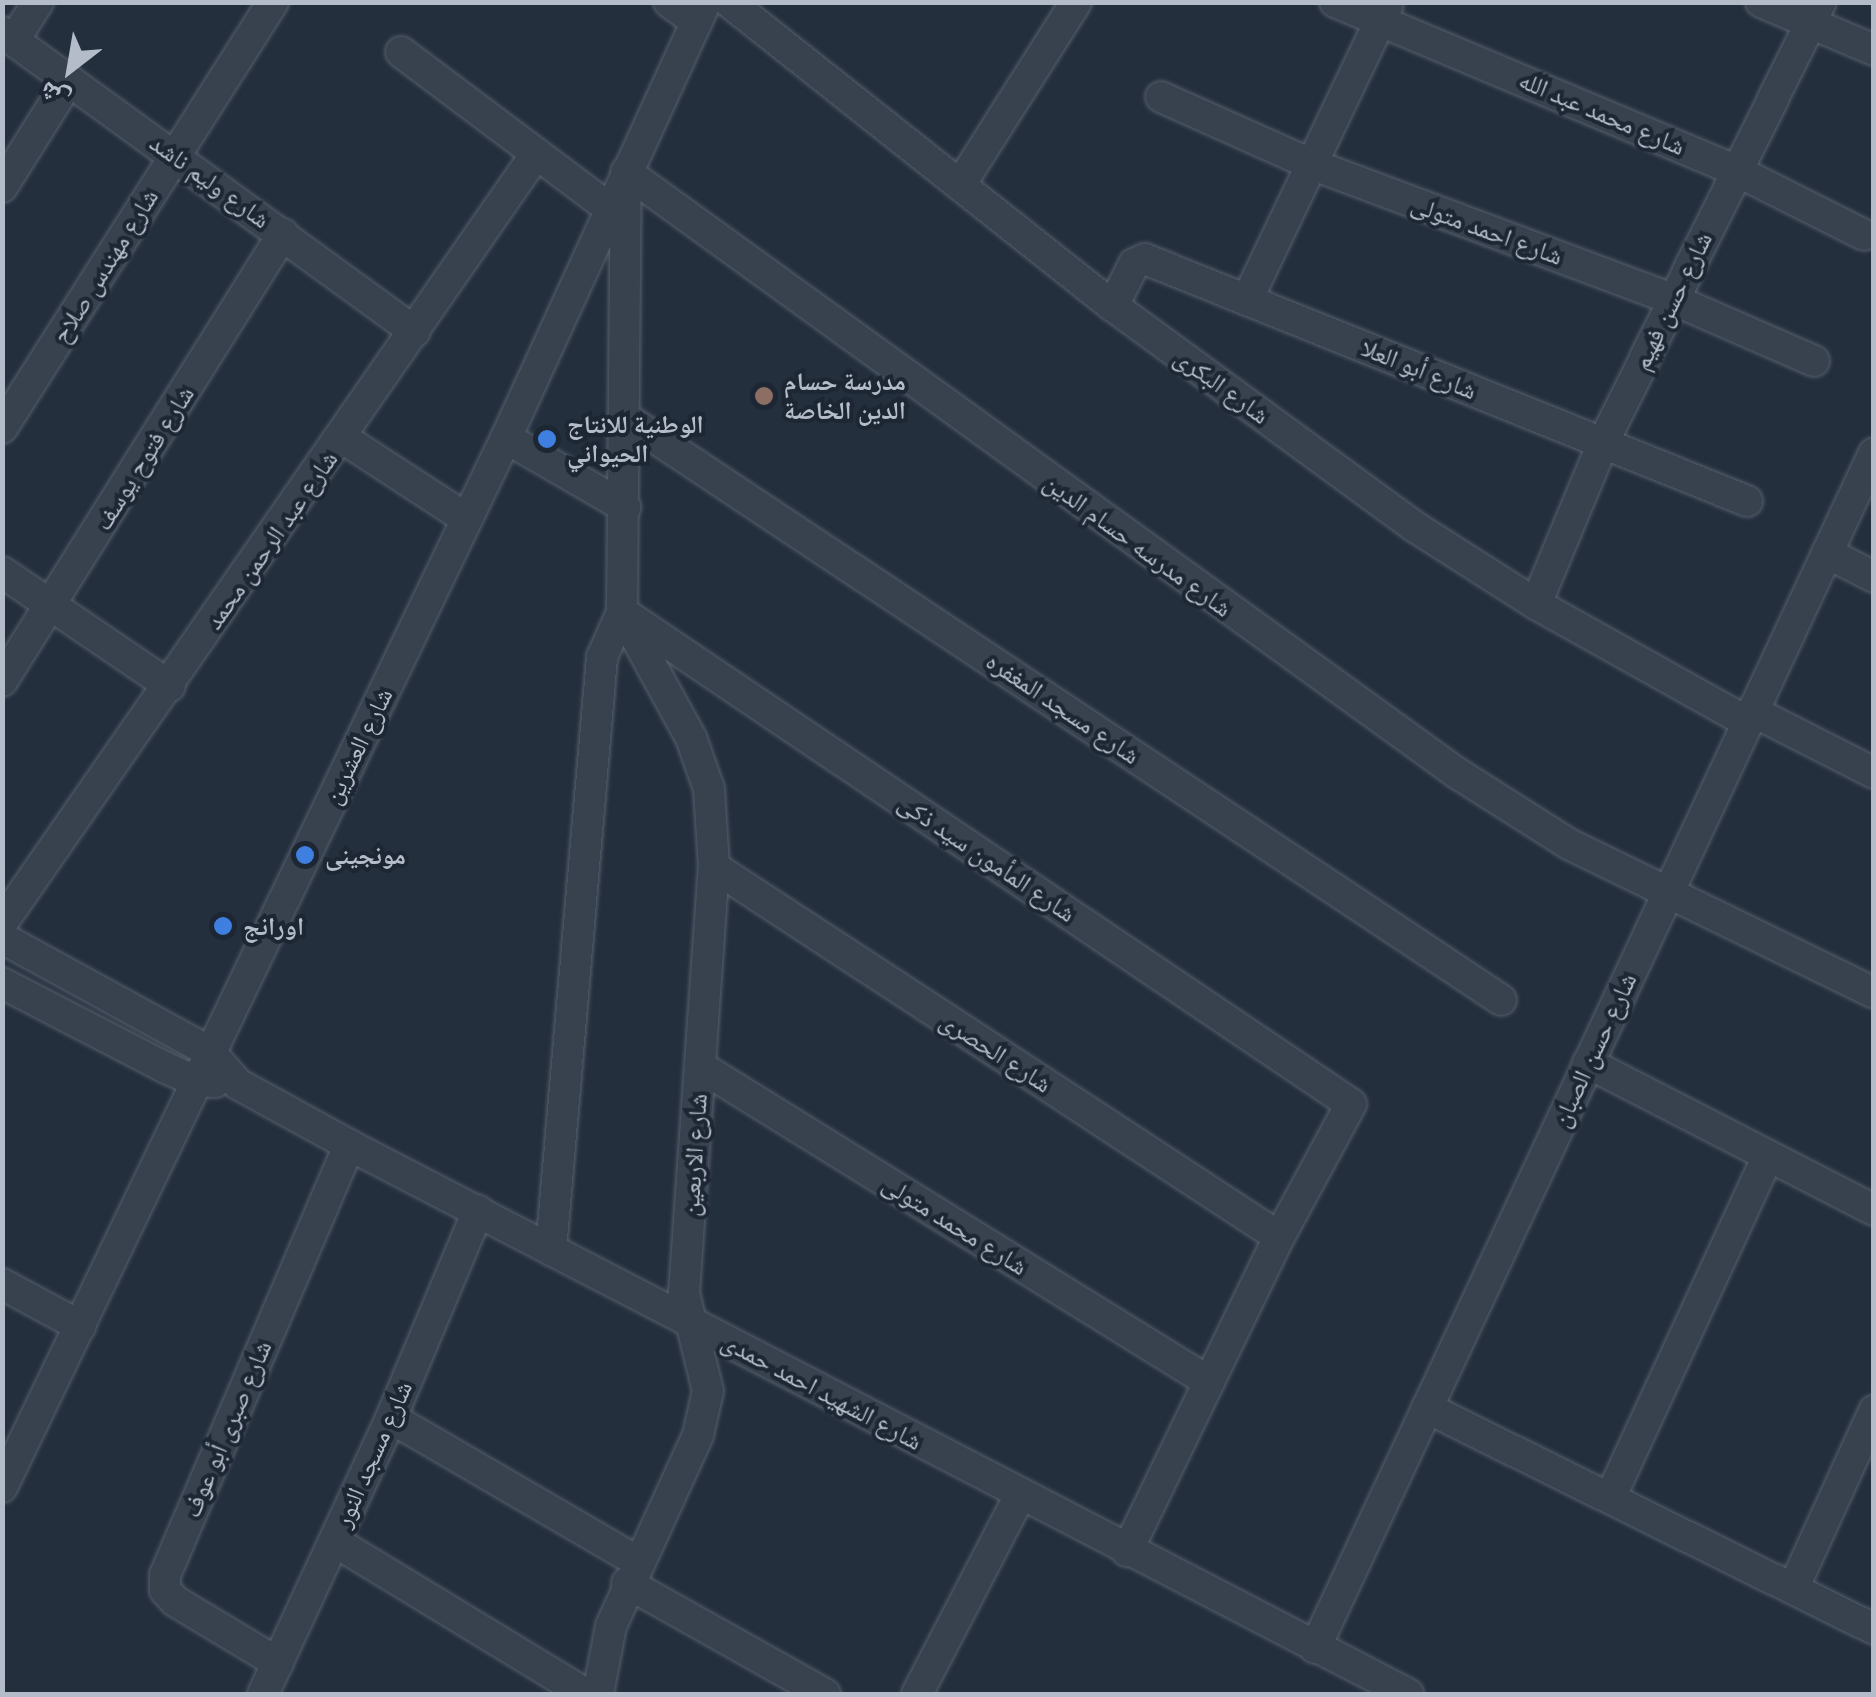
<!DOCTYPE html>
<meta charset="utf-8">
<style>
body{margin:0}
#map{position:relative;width:1876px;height:1697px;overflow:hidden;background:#242f3e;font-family:Raleway,"Noto Naskh Arabic",sans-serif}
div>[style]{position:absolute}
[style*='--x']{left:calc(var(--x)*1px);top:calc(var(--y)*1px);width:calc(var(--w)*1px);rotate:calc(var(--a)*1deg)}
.roads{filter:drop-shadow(0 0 2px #565f6c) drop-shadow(0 0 2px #565f6c)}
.minor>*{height:30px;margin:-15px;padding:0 15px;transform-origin:15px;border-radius:15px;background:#38414e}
.dots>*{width:28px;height:28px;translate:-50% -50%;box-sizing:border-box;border:5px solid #1d2633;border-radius:50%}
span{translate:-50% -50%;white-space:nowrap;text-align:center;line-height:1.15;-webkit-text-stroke:8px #1d2633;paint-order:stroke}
.street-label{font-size:25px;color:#b4bcc9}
.poi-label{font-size:25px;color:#b4bcc9;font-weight:700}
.left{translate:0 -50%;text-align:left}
.frame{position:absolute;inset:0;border:5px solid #b4bcc9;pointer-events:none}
.north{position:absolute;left:20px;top:20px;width:100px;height:100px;-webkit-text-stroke:8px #1d2633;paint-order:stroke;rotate:211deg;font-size:28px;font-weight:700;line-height:40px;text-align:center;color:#b4bcc9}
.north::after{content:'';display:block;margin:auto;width:35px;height:45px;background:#b4bcc9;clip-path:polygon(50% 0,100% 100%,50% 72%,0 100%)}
</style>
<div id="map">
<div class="roads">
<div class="minor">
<i style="--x:669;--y:2;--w:34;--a:36"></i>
<i style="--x:729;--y:2;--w:490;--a:38.4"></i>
<i style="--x:1113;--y:306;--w:371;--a:36.2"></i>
<i style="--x:1412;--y:525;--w:147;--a:32.5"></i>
<i style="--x:1536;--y:604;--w:242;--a:29.2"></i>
<i style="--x:1335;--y:2;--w:436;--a:22.8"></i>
<i style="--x:1737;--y:171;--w:142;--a:26.7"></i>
<i style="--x:1761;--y:2;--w:123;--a:23"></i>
<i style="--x:2;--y:32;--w:510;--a:35.99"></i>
<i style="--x:14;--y:40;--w:45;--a:-57.7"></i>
<i style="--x:401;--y:52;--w:260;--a:36.9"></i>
<i style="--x:1161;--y:97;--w:164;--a:24.1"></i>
<i style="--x:1311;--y:164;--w:385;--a:20.5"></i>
<i style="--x:1672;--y:299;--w:155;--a:23.6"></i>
<i style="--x:626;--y:172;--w:1026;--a:35.88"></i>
<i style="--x:1457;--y:773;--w:133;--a:32.4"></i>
<i style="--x:1569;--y:844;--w:339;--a:26"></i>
<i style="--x:960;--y:185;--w:217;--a:-57.6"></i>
<i style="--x:2;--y:187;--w:126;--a:-57.9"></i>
<i style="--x:1247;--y:300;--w:327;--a:-64.5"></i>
<i style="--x:1113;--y:306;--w:47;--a:-63.4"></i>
<i style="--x:1134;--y:264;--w:12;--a:-24"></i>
<i style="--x:1145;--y:259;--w:649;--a:21.9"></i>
<i style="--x:624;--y:417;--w:1053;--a:33.61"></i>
<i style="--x:2;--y:428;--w:505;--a:-57.54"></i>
<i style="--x:341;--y:437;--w:150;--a:33.1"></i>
<i style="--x:506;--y:438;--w:138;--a:30.1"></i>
<i style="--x:1827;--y:553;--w:53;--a:27.1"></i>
<i style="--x:2;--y:572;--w:203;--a:34.2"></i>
<i style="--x:1536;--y:604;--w:174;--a:-67.4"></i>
<i style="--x:1603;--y:443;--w:492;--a:-63.7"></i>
<i style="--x:2;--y:681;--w:528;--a:-57.85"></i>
<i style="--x:1752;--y:711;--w:137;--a:26.9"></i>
<i style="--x:714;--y:867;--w:675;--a:33.22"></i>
<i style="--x:2;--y:923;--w:936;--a:-55.22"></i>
<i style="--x:2;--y:938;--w:237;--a:28.7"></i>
<i style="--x:210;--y:1052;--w:43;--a:48.8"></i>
<i style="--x:238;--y:1084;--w:127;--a:28.8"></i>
<i style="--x:349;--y:1145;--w:1193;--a:27.4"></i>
<i style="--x:2;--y:983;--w:182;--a:27.4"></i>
<i style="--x:164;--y:1067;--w:35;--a:24"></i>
<i style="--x:196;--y:1081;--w:19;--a:3"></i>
<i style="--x:1588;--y:1063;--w:322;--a:27.2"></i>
<i style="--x:701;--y:1067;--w:598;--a:31.8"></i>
<i style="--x:551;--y:1250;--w:595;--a:-85.08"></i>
<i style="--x:602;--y:657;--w:49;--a:-66"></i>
<i style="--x:622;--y:612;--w:879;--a:34.02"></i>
<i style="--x:1351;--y:1104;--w:151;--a:118.4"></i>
<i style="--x:1279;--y:1237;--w:349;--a:115.8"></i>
<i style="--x:2;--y:1284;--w:89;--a:28.3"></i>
<i style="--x:1427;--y:1408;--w:499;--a:26.3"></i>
<i style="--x:391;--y:1418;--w:286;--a:30.2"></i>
<i style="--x:2;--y:1487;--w:1164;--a:-64.34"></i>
<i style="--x:506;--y:438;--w:480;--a:-65.4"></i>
<i style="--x:1610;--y:1498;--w:377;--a:-65.2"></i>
<i style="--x:334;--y:1541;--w:295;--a:31.3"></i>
<i style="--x:627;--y:1583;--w:227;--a:29.3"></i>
<i style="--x:1793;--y:1589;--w:196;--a:-65.5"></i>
<i style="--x:1315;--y:1648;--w:1319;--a:-64.93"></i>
<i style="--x:278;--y:1663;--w:120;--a:-149"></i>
<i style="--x:175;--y:1601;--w:15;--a:-132"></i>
<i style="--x:165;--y:1590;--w:15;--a:-90"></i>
<i style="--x:165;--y:1575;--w:468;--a:-66.8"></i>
<i style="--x:263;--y:1694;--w:304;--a:-65.1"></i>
<i style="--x:391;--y:1418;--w:225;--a:-67.2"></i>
<i style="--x:598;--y:1694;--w:69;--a:-79.2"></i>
<i style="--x:611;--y:1626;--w:210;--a:-65.5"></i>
<i style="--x:698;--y:1435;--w:45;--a:-77.2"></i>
<i style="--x:708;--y:1391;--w:101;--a:-103.8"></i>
<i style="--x:684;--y:1293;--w:427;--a:-86"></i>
<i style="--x:714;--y:867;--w:78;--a:-93.7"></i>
<i style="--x:709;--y:789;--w:54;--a:-109.4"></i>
<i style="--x:691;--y:738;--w:144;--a:-118.7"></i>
<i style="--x:622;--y:612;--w:427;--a:-89.5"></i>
<i style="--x:917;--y:1694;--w:224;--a:-62.6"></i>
</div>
</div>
<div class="dots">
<i style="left:764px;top:396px;background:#8d6e63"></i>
<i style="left:547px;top:439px;background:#3f7fe0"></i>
<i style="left:305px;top:855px;background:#3f7fe0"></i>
<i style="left:223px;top:926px;background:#3f7fe0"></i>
</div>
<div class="street-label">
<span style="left:1602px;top:113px;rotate:23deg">شارع محمد عبد الله</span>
<span style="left:210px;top:181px;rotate:36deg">شارع وليم ناشد</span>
<span style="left:1487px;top:230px;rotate:20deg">شارع احمد متولى</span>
<span style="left:105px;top:266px;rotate:-58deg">شارع مهندس صلاح</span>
<span style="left:1672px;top:301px;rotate:-64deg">شارع حسن فهيم</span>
<span style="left:1419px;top:369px;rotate:22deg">شارع أبو العلا</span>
<span style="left:1222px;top:386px;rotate:36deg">شارع البكرى</span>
<span style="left:144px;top:458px;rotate:-58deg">شارع فتوح يوسف</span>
<span style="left:271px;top:540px;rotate:-55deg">شارع عبد الرحمن محمد</span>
<span style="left:1138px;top:545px;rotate:36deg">شارع مدرسه حسام الدين</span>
<span style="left:1063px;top:708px;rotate:34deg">شارع مسجد المغفره</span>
<span style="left:358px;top:746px;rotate:-64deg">شارع العشرين</span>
<span style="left:987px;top:858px;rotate:34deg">شارع المأمون سيد ذكى</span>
<span style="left:1594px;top:1050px;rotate:-65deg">شارع حسن الصبان</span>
<span style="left:996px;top:1052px;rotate:33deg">شارع الحصرى</span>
<span style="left:694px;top:1155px;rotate:-86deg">شارع الاربعين</span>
<span style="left:955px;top:1225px;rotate:32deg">شارع محمد متولى</span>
<span style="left:822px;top:1391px;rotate:28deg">شارع الشهيد احمد حمدى</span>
<span style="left:227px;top:1429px;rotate:-67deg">شارع صبرى أبو عوف</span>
<span style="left:373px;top:1454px;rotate:-66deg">شارع مسجد النور</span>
</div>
<div class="poi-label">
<span class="left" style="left:784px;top:396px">مدرسة حسام<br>الدين الخاصة</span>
<span class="left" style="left:567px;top:439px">الوطنية للانتاج<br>الحيواني</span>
<span class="left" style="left:325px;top:855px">مونجينى</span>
<span class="left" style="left:243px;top:926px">اورانج</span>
</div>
<div class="frame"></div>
<div class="north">ش</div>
</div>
